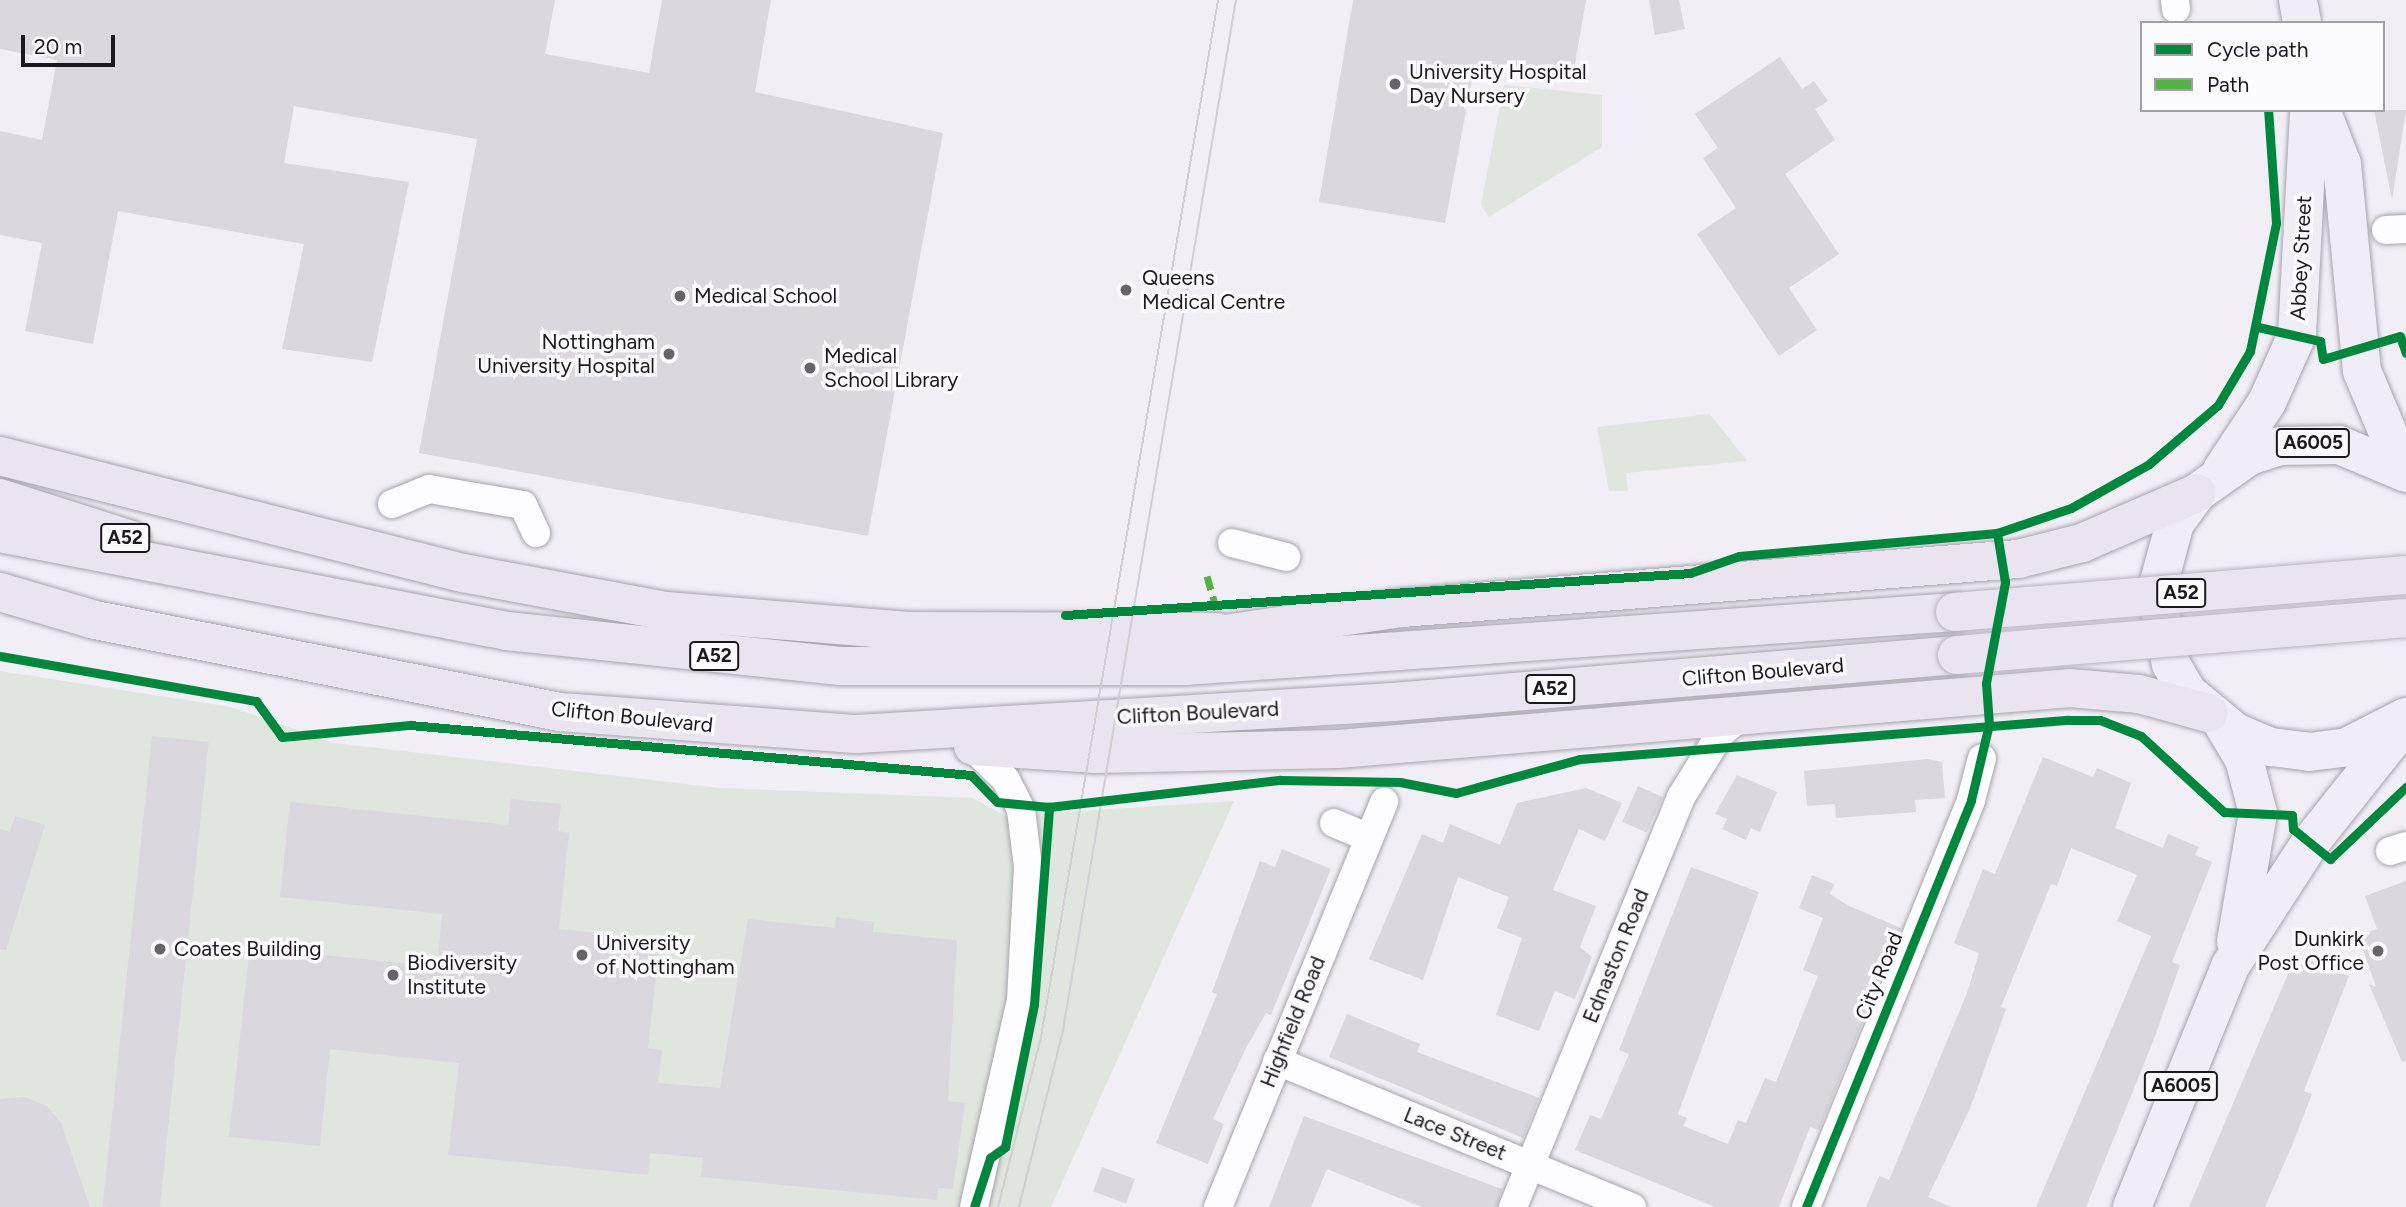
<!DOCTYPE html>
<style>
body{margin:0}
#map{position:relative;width:2406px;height:1207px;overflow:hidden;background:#f1eef6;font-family:Figtree,sans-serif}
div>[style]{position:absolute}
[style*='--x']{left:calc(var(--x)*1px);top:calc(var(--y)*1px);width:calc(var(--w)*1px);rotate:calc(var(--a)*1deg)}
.green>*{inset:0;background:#dfe6dd}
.building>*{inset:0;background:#dad7de;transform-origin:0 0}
.roads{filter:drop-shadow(0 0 2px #a6a4aa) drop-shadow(0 0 2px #a6a4aa)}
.street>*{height:28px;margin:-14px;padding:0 14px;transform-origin:14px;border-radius:14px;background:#fdfcfe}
.primary>*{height:38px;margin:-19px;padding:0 19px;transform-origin:19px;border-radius:19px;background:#f1edf6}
.highway>*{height:38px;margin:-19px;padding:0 19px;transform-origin:19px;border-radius:19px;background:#e9e4f0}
.tram>*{height:2px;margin:-1px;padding:0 1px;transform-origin:1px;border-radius:1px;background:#d0cfd1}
.bridges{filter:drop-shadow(0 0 2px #b8b1c1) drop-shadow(0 0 2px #b8b1c1)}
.highway-bridge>*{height:38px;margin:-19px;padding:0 19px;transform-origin:19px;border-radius:19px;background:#e9e4f0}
.quiet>*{height:7px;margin-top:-3.5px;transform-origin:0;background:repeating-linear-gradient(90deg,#55b145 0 14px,transparent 0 21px)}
.cycleway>*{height:9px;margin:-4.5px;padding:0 4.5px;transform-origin:4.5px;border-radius:4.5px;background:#00873e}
.dots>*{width:19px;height:19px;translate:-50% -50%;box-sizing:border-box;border:4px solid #fbfafd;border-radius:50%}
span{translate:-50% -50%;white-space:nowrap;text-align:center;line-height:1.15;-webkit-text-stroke:7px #fbfafd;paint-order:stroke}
.shield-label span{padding:2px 5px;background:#fbfafd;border:2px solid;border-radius:5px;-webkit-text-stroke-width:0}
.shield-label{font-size:19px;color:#1b181e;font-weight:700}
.poi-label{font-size:21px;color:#1b181e}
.left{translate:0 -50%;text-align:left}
.right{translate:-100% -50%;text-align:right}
.street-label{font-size:21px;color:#1b181e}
.legend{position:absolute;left:2140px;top:21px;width:245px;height:91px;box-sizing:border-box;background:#fbfafd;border:2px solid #a1a0a4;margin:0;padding:9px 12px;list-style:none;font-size:21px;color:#1b181e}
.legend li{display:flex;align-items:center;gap:14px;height:35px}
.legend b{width:35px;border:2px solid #a1a0a4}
.scale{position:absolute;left:21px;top:35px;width:94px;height:32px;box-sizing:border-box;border:4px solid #1b181e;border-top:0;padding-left:9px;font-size:21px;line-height:24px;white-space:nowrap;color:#1b181e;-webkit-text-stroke:5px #fbfafd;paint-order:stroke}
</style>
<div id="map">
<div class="green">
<i style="clip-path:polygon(1504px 85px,1602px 95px,1602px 147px,1489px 217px,1481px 205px)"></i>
<i style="clip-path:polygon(1710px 414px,1747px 461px,1626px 473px,1628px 491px,1609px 491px,1597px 427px)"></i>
<i style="clip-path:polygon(0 671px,231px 707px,334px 743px,720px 788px,973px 798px,1005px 816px,1234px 801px,1051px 1207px,0 1207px)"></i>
</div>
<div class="building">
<i style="clip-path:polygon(0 0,555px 0,545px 54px,649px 73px,662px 0,771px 0,755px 92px,943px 133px,868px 536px,419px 453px,477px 139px,294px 106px,284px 163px,409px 182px,372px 362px,282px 349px,304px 244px,118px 211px,93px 344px,25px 331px,42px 243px,0 235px,0 131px,42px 140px,57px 60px,0 49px)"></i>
<i style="clip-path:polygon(1353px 0,1586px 0,1572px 81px,1475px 64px,1445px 223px,1319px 202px)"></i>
<i style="clip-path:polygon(1649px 0,1679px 0,1685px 29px,1655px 35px)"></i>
<i style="clip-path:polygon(1780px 57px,1802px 89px,1814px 81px,1828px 101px,1815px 109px,1835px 140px,1785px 174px,1839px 254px,1789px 288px,1817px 330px,1779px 356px,1697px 234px,1736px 208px,1703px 158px,1718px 148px,1695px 114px)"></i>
<i style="clip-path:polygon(2374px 110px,2406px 110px,2392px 200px)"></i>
<i style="left:152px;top:736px;width:57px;height:473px;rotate:6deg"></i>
<i style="clip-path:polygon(2043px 757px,2093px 777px,2097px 768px,2131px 783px,2115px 828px,2163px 848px,2168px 834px,2199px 847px,2195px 855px,2212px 862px,2172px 962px,2180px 965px,2154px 1039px,2086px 1207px,2036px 1207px,2151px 936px,2117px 921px,2137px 875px,2071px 848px,2057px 886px,2051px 884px,2001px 1007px,2006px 1009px,1971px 1106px,1928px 1197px,1951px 1207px,1866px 1207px,1879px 1176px,1889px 1180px,1967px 993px,1979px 953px,1954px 943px,1983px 869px,1995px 874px)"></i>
<i style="clip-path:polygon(1928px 759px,1942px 762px,1945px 798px,1915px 800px,1916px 812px,1836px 818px,1835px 804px,1807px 806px,1804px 771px)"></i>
<i style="clip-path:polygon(1737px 775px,1777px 792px,1760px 832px,1751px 828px,1746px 840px,1722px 829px,1727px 819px,1715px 814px)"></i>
<i style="left:1638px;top:786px;width:27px;height:39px;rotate:24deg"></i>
<i style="clip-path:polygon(1586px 788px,1622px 803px,1605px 841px,1579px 829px,1553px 890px,1596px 906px,1580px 947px,1592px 957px,1575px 999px,1555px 991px,1539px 1031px,1496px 1015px,1522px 938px,1497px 928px,1509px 897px,1458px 877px,1423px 980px,1369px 959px,1422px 834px,1443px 843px,1450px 824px,1500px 845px,1517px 803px)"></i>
<i style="clip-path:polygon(511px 799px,561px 804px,558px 831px,569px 833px,559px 929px,660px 940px,648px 1048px,662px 1050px,658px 1083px,720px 1088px,748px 919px,835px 928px,836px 917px,874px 922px,873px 932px,957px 940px,948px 1101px,965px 1103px,953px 1189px,938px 1188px,937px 1200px,701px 1177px,703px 1158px,650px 1153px,648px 1175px,448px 1155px,459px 1063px,330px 1049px,320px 1146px,229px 1137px,250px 947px,437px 967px,442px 914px,280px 897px,290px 802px,508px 825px)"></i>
<i style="clip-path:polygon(15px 816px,45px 825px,6px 950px,0 949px,0 829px,10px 832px)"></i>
<i style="clip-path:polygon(1282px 849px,1331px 869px,1271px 1015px,1266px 1013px,1246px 1048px,1213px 1119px,1224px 1124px,1208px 1164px,1156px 1143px,1217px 994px,1212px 992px,1260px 861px,1275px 867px)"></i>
<i style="clip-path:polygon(1691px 867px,1759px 892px,1678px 1114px,1687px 1118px,1683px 1126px,1728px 1144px,1738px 1120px,1746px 1123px,1765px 1078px,1776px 1082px,1818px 976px,1803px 970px,1823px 918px,1799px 908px,1812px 875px,1834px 884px,1830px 894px,1849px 906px,1901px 928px,1819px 1130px,1810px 1127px,1779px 1207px,1715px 1207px,1575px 1150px,1590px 1115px,1601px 1119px,1629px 1054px,1619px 1050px)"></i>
<i style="clip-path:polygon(2406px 881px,2406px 1061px,2402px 1062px,2369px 984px,2376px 987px,2358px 935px,2377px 929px,2365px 896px)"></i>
<i style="clip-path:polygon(2296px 955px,2349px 976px,2304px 1091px,2312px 1094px,2291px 1148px,2265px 1207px,2189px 1207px)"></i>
<i style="clip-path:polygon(1347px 1014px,1420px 1044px,1417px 1052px,1539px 1098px,1523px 1138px,1329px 1057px)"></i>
<i style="clip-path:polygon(24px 1097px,47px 1106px,61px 1123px,90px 1207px,0 1207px,0 1099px)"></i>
<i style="clip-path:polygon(1304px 1116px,1502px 1189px,1497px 1207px,1422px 1207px,1327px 1169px,1311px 1207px,1269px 1207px)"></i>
<i style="left:1102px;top:1167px;width:35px;height:26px;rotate:20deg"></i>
</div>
<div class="roads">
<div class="street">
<i style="--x:2175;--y:0;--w:9;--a:84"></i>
<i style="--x:2386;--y:230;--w:20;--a:-3"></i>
<i style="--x:392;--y:504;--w:40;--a:-22"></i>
<i style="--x:429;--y:489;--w:95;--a:9.7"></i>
<i style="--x:523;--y:505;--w:31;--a:65"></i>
<i style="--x:1232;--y:543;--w:56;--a:14.5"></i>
<i style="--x:970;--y:745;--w:50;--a:44.2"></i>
<i style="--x:1006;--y:780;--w:34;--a:63"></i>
<i style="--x:1021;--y:810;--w:57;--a:83"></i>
<i style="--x:1028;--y:867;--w:133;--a:93"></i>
<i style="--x:1021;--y:1000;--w:212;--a:102.8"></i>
<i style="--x:1334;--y:823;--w:38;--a:23"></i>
<i style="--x:2390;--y:851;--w:17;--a:-17"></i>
<i style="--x:1277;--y:1061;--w:384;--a:22.4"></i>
<i style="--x:1218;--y:1207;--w:438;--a:-67.7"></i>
<i style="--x:1513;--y:1207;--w:443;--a:-67.7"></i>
<i style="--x:1681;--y:797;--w:75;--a:-58"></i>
<i style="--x:1721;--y:733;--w:23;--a:-40"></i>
<i style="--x:1806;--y:1207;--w:439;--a:-67.9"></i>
<i style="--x:1971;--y:800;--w:43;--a:-75.3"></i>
</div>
<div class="primary">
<i style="--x:2298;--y:0;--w:23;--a:80"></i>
<i style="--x:2321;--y:110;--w:58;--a:68.7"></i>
<i style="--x:2342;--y:164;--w:208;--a:84.5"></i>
<i style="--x:2362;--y:371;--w:108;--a:67.2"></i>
<i style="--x:2222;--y:470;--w:82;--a:-56.5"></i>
<i style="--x:2267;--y:402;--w:73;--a:-65.9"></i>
<i style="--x:2297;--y:335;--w:225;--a:-86.9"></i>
<i style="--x:2406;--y:473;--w:73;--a:-157.3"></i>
<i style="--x:2339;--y:445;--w:59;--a:179"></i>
<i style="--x:2280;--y:446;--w:33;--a:162"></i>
<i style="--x:2249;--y:456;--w:64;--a:144.6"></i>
<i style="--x:2197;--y:493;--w:37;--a:126"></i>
<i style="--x:2175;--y:523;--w:73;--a:105.2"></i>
<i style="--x:2156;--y:593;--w:73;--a:78.1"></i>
<i style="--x:2171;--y:664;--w:32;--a:60"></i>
<i style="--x:2187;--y:692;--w:62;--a:39.8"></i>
<i style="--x:2235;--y:732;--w:39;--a:23"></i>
<i style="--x:2271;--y:747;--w:38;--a:7"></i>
<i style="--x:2309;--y:752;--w:38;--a:-7"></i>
<i style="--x:2347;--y:747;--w:66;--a:-27"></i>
<i style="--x:2224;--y:726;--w:39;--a:59"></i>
<i style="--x:2244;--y:759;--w:56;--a:75.5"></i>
<i style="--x:2258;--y:813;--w:131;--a:99.7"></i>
<i style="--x:2132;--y:1207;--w:261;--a:-67.8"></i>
<i style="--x:2231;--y:965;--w:145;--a:-57.1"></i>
<i style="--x:2310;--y:843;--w:149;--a:-51.5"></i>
</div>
<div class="highway">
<i style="--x:0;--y:456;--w:478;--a:14.2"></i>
<i style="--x:463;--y:573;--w:207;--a:10.6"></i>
<i style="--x:666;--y:611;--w:243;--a:4.7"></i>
<i style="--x:908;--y:631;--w:309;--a:0.2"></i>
<i style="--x:0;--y:498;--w:138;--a:17.8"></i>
<i style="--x:0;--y:533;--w:516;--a:10.94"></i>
<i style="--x:507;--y:631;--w:335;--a:6"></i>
<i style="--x:840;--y:666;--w:345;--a:0"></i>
<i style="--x:1185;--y:666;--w:772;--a:-4.01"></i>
<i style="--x:0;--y:592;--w:99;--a:16.4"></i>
<i style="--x:95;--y:620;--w:475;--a:11.2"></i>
<i style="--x:561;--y:712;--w:297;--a:4.3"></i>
<i style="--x:857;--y:734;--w:537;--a:-3.42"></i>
<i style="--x:1393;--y:702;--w:566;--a:-4.76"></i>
<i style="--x:1191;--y:639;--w:213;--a:-8.4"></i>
<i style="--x:1402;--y:608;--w:618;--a:-4.55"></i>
<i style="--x:2018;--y:559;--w:66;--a:-14"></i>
<i style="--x:2082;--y:543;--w:125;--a:-23.5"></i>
<i style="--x:973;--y:746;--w:123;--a:3.7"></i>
<i style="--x:1096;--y:754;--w:242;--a:-1.2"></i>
<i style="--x:1338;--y:749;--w:735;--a:-4.76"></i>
<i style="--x:2070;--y:688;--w:69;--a:5"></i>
<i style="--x:2139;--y:694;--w:72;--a:15.4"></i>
</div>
</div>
<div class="tram">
<i style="--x:998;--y:1207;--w:175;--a:-75.8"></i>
<i style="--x:1041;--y:1037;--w:1052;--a:-80.31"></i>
<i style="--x:1019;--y:1207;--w:182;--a:-76"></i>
<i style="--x:1063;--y:1030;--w:1044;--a:-80.47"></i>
</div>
<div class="bridges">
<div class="highway-bridge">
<i style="--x:1955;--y:612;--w:453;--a:-4.7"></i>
<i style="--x:1957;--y:655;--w:451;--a:-4.7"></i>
</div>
</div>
<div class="quiet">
<i style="--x:1207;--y:576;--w:35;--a:74"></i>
</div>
<div class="cycleway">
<i style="--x:2258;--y:327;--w:64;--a:12.7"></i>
<i style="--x:2320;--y:341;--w:18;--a:81"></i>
<i style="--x:2323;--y:359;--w:80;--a:-16.6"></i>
<i style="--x:2400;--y:336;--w:18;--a:71"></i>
<i style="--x:1065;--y:615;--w:626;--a:-3.84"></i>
<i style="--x:1690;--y:573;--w:52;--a:-19.1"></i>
<i style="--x:1739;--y:556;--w:259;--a:-5.1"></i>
<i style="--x:1997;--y:533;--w:78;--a:-18.7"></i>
<i style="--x:2071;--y:508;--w:90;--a:-29.4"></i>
<i style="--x:2149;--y:464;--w:91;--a:-40.5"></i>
<i style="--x:2218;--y:405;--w:63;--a:-59.3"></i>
<i style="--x:2250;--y:351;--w:131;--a:-78.5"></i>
<i style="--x:2276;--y:223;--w:113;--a:-94"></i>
<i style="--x:0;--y:656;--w:260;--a:10"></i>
<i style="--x:256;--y:701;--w:44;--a:54.2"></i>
<i style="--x:282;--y:737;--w:129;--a:-5.4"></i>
<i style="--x:410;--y:725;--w:563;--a:5.09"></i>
<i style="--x:971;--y:775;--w:37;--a:46"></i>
<i style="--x:997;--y:802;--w:52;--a:5.5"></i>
<i style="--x:1049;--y:807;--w:233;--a:-6.7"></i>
<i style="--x:1280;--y:780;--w:120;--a:1"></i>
<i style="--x:1400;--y:782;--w:57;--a:11.1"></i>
<i style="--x:1456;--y:793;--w:129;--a:-15.3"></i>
<i style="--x:1580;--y:759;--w:490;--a:-4.6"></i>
<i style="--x:2068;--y:720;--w:32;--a:0"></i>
<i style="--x:2100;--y:720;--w:44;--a:21.3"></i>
<i style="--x:2141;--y:736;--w:113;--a:42.5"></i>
<i style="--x:2224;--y:812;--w:68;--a:2.5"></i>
<i style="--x:2292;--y:815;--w:14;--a:86"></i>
<i style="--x:2293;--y:829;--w:48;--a:39"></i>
<i style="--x:2330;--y:859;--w:105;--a:-43.5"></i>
<i style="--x:974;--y:1207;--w:52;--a:-71.9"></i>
<i style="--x:990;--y:1158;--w:19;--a:-36"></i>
<i style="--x:1005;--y:1147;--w:146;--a:-78.5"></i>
<i style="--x:1034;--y:1004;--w:198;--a:-85.6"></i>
<i style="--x:1806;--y:1207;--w:439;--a:-67.9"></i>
<i style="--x:1971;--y:800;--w:78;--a:-76.7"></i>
<i style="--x:1989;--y:724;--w:41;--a:-94.2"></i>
<i style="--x:1986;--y:683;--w:103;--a:-79.3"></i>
<i style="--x:2005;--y:582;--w:50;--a:-99.3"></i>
</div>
<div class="dots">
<i style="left:1395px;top:84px;background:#66636a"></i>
<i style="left:1126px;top:290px;background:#66636a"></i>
<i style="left:680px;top:296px;background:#66636a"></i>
<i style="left:669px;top:354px;background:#66636a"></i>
<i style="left:810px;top:368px;background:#66636a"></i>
<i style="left:160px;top:949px;background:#66636a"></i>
<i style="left:2378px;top:951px;background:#66636a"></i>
<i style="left:582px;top:955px;background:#66636a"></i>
<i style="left:393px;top:975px;background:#66636a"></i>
</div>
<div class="shield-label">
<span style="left:2313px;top:443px">A6005</span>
<span style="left:125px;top:538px">A52</span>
<span style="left:2181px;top:593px">A52</span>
<span style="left:714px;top:656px">A52</span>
<span style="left:1550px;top:689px">A52</span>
<span style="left:2181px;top:1086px">A6005</span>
</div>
<div class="poi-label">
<span class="left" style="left:1409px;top:84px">University Hospital<br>Day Nursery</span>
<span class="left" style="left:1142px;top:290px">Queens<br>Medical Centre</span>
<span class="left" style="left:694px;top:296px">Medical School</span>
<span class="right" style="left:655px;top:354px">Nottingham<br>University Hospital</span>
<span class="left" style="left:824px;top:368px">Medical<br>School Library</span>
<span class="right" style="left:2364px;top:951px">Dunkirk<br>Post Office</span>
<span class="left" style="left:596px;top:955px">University<br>of Nottingham</span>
<span class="left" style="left:174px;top:949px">Coates Building</span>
<span class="left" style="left:407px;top:975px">Biodiversity<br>Institute</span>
</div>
<div class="street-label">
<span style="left:2301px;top:258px;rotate:-87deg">Abbey Street</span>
<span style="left:1763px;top:672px;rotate:-5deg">Clifton Boulevard</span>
<span style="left:1198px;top:713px;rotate:-3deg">Clifton Boulevard</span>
<span style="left:632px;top:717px;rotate:6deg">Clifton Boulevard</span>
<span style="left:1616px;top:956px;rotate:-68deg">Ednaston Road</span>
<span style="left:1879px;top:976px;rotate:-68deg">City Road</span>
<span style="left:1293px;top:1022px;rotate:-68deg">Highfield Road</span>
<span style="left:1455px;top:1134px;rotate:22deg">Lace Street</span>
</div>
<ul class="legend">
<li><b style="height:9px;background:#00873e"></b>Cycle path</li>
<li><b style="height:9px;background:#55b145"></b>Path</li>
</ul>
<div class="scale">20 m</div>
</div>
